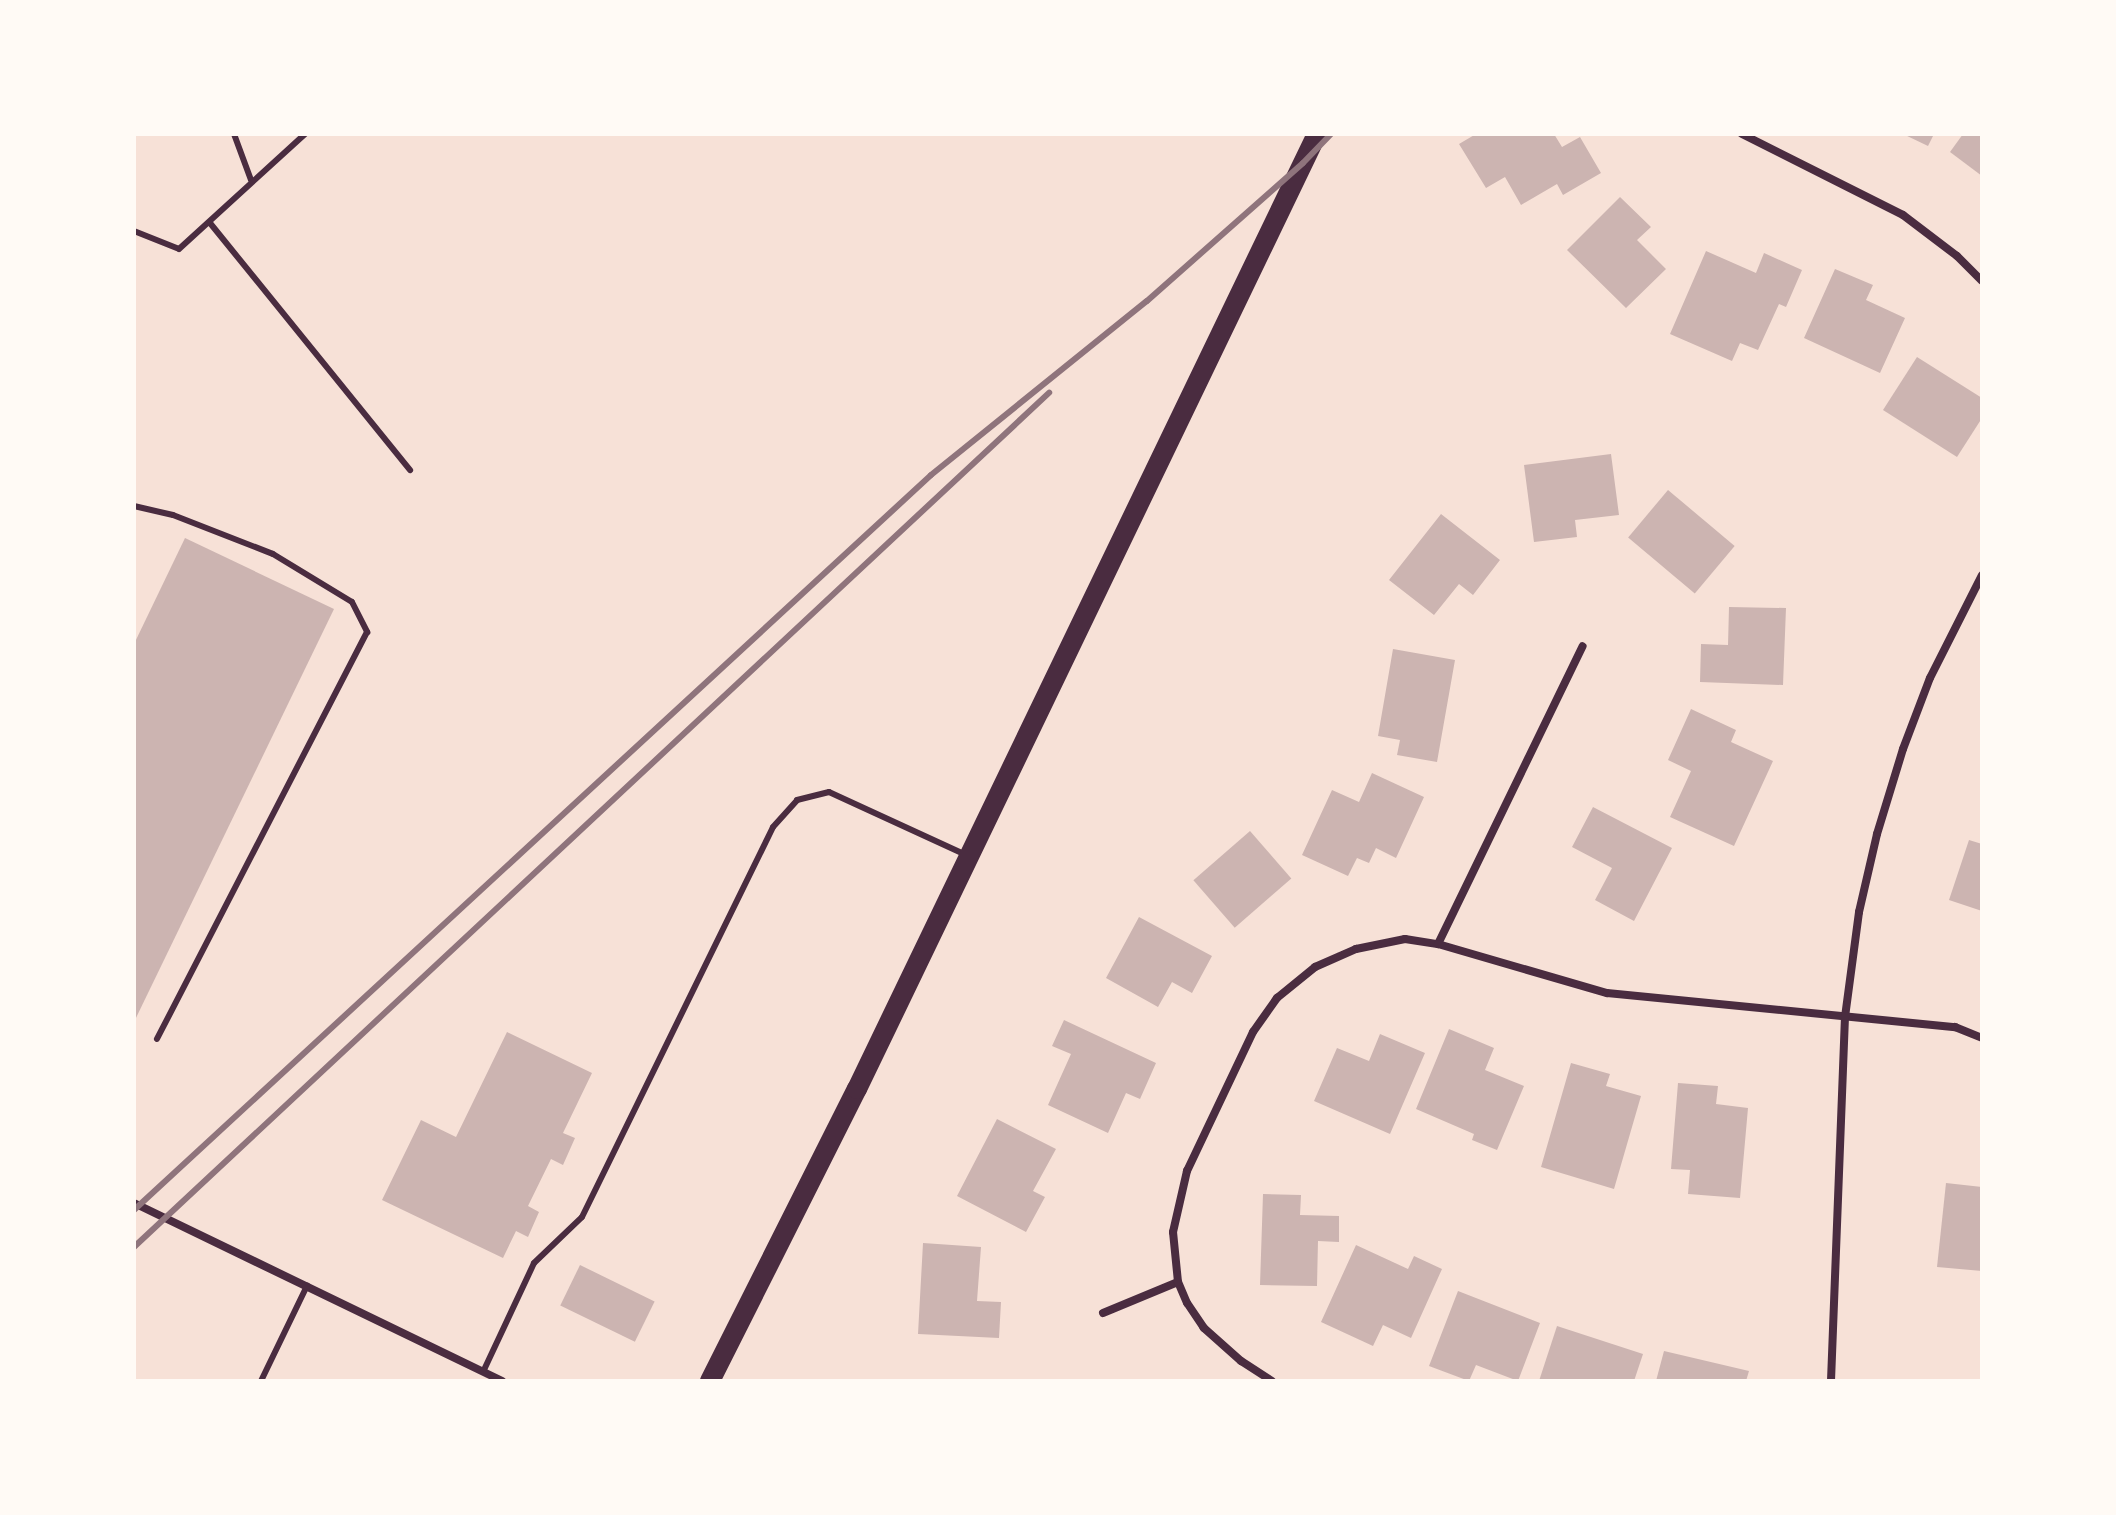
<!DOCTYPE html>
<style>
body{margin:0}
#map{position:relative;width:2116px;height:1515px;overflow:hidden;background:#f7e1d7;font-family:Roboto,sans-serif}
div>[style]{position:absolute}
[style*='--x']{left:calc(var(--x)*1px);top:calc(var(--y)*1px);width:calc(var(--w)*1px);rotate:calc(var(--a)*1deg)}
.building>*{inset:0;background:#ccb4b1;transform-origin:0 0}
.service>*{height:6px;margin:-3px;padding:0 3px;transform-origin:3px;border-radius:3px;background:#4a2c40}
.minor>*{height:8px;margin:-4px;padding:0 4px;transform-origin:4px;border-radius:4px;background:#4a2c40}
.primary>*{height:20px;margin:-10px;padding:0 10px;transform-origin:10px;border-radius:10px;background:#4a2c40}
.rail>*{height:6px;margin:-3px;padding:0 3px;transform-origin:3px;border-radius:3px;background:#8f747c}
span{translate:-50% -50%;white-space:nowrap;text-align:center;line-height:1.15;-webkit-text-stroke:6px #fffaf5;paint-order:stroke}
.frame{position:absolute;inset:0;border:136px solid #fffaf5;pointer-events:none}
</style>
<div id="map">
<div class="building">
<i style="clip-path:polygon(1476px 134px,1554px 134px,1562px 147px,1580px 137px,1601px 173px,1563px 195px,1557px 184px,1521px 205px,1505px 177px,1486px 188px,1459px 144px)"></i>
<i style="clip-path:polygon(1903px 134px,1934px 134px,1928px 146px)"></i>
<i style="clip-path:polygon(1963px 134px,1982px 134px,1982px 176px,1950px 152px)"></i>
<i style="clip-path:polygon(1620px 197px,1651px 227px,1637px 240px,1666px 269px,1626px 308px,1567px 250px)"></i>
<i style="clip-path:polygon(1706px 251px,1756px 273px,1764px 253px,1802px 270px,1786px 307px,1779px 304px,1758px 350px,1740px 343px,1732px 361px,1670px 334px)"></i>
<i style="clip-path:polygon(1835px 269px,1873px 285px,1866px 300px,1905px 318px,1880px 373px,1804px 338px)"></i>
<i style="clip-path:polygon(1917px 357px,1982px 398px,1982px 418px,1957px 457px,1883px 410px)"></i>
<i style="clip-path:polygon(1611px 454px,1619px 515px,1575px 520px,1577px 537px,1534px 542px,1524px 465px)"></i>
<i style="left:1668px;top:490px;width:87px;height:62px;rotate:40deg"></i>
<i style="clip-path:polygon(1441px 514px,1500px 560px,1473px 595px,1459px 584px,1434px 615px,1389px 580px)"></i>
<i style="clip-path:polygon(185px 538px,334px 609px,134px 1022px,134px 644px)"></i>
<i style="clip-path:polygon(1729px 607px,1786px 608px,1783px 685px,1700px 682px,1701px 644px,1728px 645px)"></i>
<i style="clip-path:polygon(1393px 649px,1455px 660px,1437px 762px,1397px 755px,1400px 740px,1378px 736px)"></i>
<i style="clip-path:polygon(1691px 709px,1736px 730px,1731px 742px,1773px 761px,1734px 846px,1670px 817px,1691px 771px,1668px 760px)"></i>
<i style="clip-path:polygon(1372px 773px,1424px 797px,1396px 858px,1376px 848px,1369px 863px,1357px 858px,1348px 876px,1302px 855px,1332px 790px,1359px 802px)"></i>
<i style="clip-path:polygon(1593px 807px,1672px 848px,1634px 921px,1595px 900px,1612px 868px,1572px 847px)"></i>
<i style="left:1250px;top:831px;width:63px;height:75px;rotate:49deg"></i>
<i style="clip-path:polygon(1969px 840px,1982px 844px,1982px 911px,1949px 900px)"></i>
<i style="clip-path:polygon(1139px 917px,1212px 956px,1192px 993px,1172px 982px,1158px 1007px,1106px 978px)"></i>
<i style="clip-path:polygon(1064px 1020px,1156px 1063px,1140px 1099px,1126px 1093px,1108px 1133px,1048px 1105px,1071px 1054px,1052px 1046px)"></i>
<i style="clip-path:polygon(1449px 1029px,1494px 1048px,1485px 1070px,1524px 1086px,1497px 1150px,1472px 1140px,1474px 1134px,1416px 1109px)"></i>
<i style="clip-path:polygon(507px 1032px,592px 1073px,563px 1133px,575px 1138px,563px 1165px,551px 1159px,528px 1206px,539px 1212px,528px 1237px,516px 1231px,503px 1258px,382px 1200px,421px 1120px,456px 1137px)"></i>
<i style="clip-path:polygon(1380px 1034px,1425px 1053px,1390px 1134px,1314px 1101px,1337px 1048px,1369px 1061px)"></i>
<i style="clip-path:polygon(1571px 1063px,1610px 1074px,1606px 1086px,1641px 1096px,1614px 1189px,1541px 1167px)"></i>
<i style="clip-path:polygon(1678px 1083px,1718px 1086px,1716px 1104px,1748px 1108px,1740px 1198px,1688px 1194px,1690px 1170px,1671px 1169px)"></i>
<i style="clip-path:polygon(997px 1119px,1056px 1149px,1033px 1191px,1045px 1197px,1026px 1232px,957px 1196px)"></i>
<i style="clip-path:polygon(1946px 1183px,1982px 1187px,1982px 1271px,1937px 1267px)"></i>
<i style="clip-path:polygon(1263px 1194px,1301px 1195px,1300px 1215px,1339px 1216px,1339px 1242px,1318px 1241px,1317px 1286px,1260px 1285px)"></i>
<i style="clip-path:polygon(923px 1243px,981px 1247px,977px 1301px,1001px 1302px,999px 1338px,918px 1334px)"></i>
<i style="clip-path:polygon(1356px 1245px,1408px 1269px,1414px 1256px,1442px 1269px,1411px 1338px,1383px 1325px,1373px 1346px,1321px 1322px)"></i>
<i style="left:580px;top:1265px;width:83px;height:45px;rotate:26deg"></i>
<i style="clip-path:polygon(1458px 1291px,1540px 1323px,1518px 1381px,1476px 1365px,1469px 1381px,1429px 1366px)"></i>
<i style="clip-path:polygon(1557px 1326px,1643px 1354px,1634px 1381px,1539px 1381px)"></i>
<i style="clip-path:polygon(1664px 1351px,1749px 1371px,1746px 1381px,1656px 1381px)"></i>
</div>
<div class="service">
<i style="--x:234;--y:134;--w:49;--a:69.7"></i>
<i style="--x:210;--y:223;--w:318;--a:51"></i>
<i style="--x:134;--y:231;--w:48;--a:21.8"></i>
<i style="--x:179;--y:249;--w:171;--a:-42.4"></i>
<i style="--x:134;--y:506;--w:40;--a:13"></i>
<i style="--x:173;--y:515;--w:107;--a:21.3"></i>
<i style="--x:273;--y:554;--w:92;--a:31.3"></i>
<i style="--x:352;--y:602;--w:34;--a:63"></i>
<i style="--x:367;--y:632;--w:458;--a:117.3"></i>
<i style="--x:483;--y:1372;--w:120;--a:-64.9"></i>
<i style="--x:534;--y:1263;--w:66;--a:-43.8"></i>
<i style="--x:582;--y:1217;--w:434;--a:-63.9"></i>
<i style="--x:773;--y:827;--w:36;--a:-48"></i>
<i style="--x:797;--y:800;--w:33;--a:-14"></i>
<i style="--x:829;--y:792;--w:151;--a:24.7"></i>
<i style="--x:261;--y:1381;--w:106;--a:-64.2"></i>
</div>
<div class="minor">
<i style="--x:1742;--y:134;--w:180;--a:26.7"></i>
<i style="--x:1903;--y:215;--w:68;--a:37.2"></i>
<i style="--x:1957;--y:256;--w:35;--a:45"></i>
<i style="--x:1438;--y:944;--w:331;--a:-64.1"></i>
<i style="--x:134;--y:1203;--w:409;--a:25.8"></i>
<i style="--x:1103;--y:1313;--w:81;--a:-22.5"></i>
<i style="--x:1272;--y:1381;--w:37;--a:-147"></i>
<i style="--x:1241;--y:1361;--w:50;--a:-138.3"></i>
<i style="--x:1204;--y:1328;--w:30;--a:-124"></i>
<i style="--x:1187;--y:1303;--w:23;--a:-113"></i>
<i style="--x:1178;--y:1282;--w:50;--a:-95.7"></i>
<i style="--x:1173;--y:1232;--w:63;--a:-77.1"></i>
<i style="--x:1187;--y:1171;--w:154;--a:-64.6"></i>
<i style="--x:1253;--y:1032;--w:42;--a:-54.8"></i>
<i style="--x:1277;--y:998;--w:49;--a:-39.2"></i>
<i style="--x:1315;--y:967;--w:45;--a:-23.7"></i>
<i style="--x:1356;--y:949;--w:50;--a:-11.5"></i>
<i style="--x:1405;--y:939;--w:33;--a:9"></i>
<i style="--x:1438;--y:944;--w:176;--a:16.2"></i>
<i style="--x:1607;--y:993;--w:350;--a:5.6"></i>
<i style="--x:1955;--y:1027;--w:29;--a:22"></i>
<i style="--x:1831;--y:1381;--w:364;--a:-87.8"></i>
<i style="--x:1845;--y:1017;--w:106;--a:-82.4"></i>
<i style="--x:1859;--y:912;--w:80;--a:-77"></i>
<i style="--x:1877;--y:834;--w:89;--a:-73"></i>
<i style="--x:1903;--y:749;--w:76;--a:-69.2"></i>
<i style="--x:1930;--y:678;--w:115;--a:-63.2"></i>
</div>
<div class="primary">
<i style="--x:710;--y:1381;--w:327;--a:-63.3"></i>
<i style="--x:857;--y:1089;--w:1060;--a:-64.28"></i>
</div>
<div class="rail">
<i style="--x:134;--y:1210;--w:1084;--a:-42.68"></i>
<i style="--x:931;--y:475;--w:277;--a:-38.9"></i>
<i style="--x:1147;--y:301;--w:208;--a:-41.5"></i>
<i style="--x:1303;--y:163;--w:40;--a:-46"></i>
<i style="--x:134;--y:1247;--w:1252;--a:-43.03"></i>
</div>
<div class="frame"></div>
</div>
